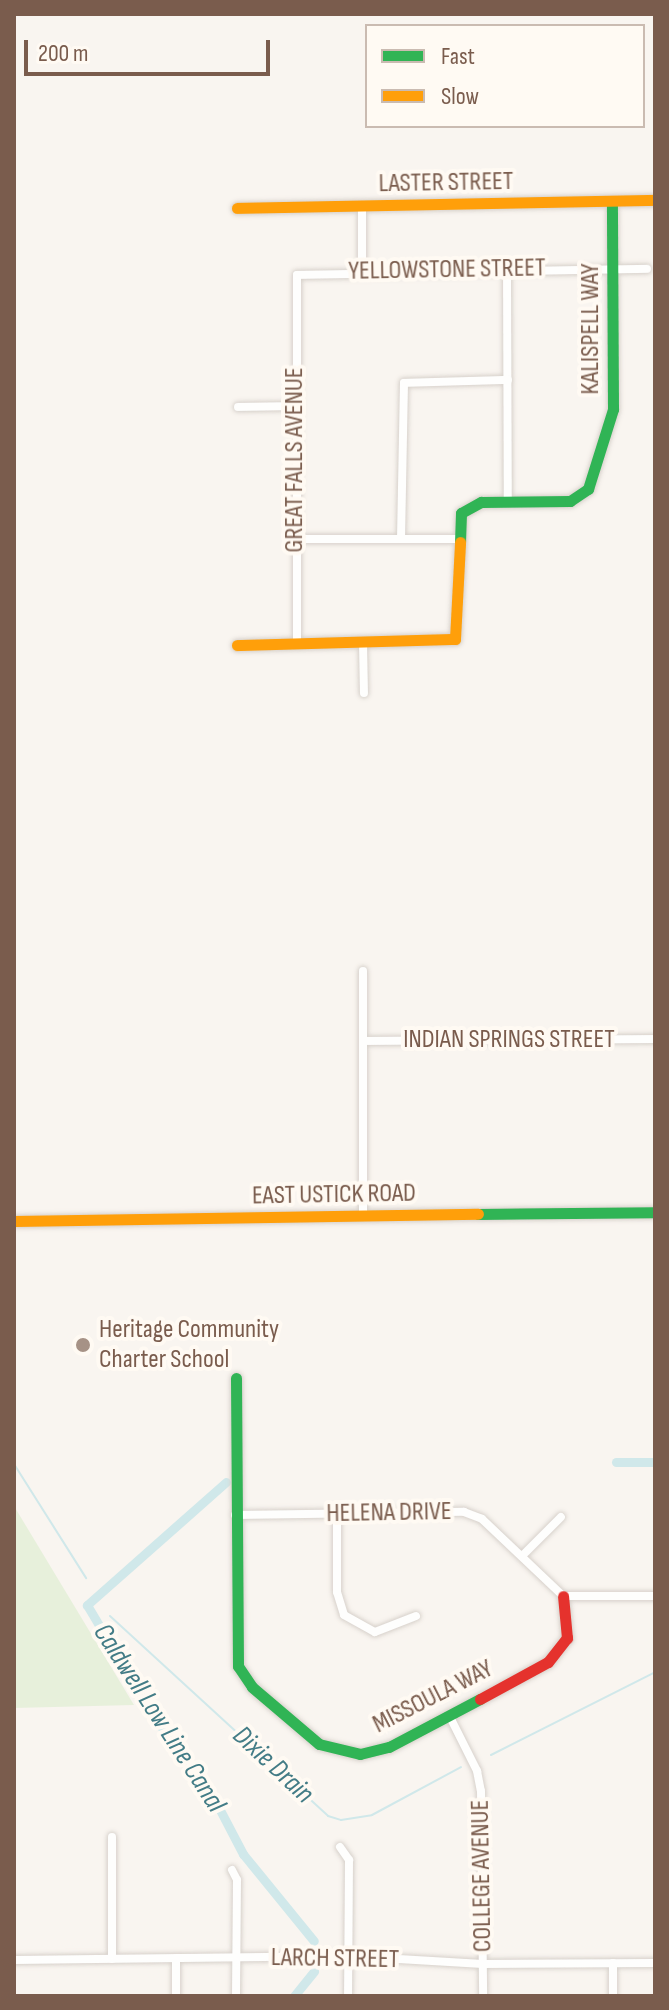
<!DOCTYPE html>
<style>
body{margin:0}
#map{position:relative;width:669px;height:2010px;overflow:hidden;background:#f9f5f0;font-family:"Sofia Sans Condensed",sans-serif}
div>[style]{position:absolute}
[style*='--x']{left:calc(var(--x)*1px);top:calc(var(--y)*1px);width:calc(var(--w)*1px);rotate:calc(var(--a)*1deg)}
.green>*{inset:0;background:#e7f0db}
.stream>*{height:2px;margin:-1px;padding:0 1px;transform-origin:1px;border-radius:1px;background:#d0e8ea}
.canal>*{height:9px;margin:-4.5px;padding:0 4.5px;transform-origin:4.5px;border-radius:4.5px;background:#d0e8ea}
.roads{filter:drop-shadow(0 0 2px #d7d1cb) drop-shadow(0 0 2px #d7d1cb)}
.street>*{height:8px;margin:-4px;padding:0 4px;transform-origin:4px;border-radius:4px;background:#fefefd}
.fast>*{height:11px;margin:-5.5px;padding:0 5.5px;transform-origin:5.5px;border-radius:5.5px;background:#30b455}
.slow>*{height:11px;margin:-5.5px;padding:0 5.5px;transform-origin:5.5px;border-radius:5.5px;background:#ff9f0a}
.jam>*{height:11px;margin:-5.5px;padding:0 5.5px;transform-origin:5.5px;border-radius:5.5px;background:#e5322d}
.dots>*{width:22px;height:22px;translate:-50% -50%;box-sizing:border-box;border:4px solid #fffaf3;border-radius:50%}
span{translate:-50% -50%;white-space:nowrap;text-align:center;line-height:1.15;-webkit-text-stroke:8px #fffaf3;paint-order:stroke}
.street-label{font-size:26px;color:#7a5c4d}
.poi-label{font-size:26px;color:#7a5c4d}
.left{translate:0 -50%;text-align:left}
.water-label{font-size:28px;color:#437c86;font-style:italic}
.frame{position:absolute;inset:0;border:16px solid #7a5c4d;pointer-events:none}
.legend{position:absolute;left:365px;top:24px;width:280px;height:104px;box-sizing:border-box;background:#fffaf3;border:2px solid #cabbb1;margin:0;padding:10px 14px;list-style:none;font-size:24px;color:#7a5c4d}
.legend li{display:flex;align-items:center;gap:16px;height:40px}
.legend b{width:40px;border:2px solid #cabbb1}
.scale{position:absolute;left:24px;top:40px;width:246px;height:36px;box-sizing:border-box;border:4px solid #7a5c4d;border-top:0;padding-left:10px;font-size:24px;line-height:28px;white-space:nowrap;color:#7a5c4d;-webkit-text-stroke:6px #fffaf3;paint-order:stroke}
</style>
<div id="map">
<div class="green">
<i style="clip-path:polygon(14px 1506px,134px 1705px,14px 1708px)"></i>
</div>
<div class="stream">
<i style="--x:14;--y:1464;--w:135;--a:57.7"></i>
<i style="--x:110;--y:1616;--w:296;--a:42.5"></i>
<i style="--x:328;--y:1816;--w:14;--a:17"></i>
<i style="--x:341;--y:1820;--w:31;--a:-9"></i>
<i style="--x:372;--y:1815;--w:101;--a:-28.3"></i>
<i style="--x:491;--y:1755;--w:184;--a:-26.8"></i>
</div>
<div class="canal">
<i style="--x:616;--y:1462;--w:39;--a:0"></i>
<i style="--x:226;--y:1482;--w:186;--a:138.5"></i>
<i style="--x:87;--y:1605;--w:123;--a:59.3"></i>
<i style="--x:150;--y:1711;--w:119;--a:54.6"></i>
<i style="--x:219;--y:1808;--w:52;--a:62.4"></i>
<i style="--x:243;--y:1854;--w:112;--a:50.8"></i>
<i style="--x:294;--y:1996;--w:32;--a:-51"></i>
</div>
<div class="roads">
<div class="street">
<i style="--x:362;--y:206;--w:65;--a:90"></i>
<i style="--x:507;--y:270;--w:231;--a:89.8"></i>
<i style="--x:238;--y:407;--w:57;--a:-1"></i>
<i style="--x:296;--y:539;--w:161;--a:0"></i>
<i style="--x:401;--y:539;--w:156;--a:-88.9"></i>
<i style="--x:404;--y:383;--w:104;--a:-1.7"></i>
<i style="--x:363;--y:643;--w:50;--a:88.9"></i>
<i style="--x:297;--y:644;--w:369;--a:-90"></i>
<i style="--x:297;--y:275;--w:350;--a:-1"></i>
<i style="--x:363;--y:971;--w:246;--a:90"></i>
<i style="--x:363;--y:1041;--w:292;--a:-0.4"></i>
<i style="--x:337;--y:1514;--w:78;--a:90"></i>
<i style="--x:337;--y:1592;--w:24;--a:73"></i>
<i style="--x:344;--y:1615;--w:35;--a:29"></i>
<i style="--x:375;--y:1632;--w:44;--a:-21.3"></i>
<i style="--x:235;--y:1515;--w:229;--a:-0.8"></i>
<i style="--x:464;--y:1512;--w:19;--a:21"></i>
<i style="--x:482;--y:1519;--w:112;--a:43.5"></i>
<i style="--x:563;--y:1596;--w:92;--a:0"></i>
<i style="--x:522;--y:1556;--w:55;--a:-45"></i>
<i style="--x:449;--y:1715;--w:63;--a:63.4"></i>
<i style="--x:477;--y:1771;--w:20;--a:79"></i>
<i style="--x:481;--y:1791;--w:205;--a:89.4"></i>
<i style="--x:340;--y:1847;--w:16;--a:55"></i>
<i style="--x:349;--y:1860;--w:136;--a:90.4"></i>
<i style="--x:232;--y:1870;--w:11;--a:63"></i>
<i style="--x:237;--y:1880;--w:116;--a:90.5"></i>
<i style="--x:176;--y:1958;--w:38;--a:90"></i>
<i style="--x:112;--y:1959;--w:122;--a:-90"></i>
<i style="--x:14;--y:1960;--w:334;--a:-0.7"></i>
<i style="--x:348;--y:1956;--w:135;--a:3.4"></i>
<i style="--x:483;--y:1964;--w:172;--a:-0.3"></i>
<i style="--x:613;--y:1963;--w:33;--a:90"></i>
</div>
<div class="fast">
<i style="--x:460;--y:542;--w:29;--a:-88"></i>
<i style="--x:461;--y:513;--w:23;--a:-29"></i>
<i style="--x:481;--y:502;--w:89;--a:-0.6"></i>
<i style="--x:570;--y:501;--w:22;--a:-34"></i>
<i style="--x:588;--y:489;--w:84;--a:-72.6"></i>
<i style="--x:613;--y:409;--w:207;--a:-90.3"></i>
<i style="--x:478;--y:1214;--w:177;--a:-0.6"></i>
<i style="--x:236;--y:1378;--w:288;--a:89.6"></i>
<i style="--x:238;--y:1666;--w:25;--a:56"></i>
<i style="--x:252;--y:1687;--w:88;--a:40.4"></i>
<i style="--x:319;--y:1744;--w:42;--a:13.7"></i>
<i style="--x:360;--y:1754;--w:30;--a:-14"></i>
<i style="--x:389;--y:1747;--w:103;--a:-27.8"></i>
</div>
<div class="slow">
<i style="--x:237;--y:208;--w:418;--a:-1.1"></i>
<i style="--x:237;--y:645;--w:218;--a:-1.6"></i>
<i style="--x:455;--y:639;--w:97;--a:-87"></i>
<i style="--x:14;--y:1221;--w:464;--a:-0.9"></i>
</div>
<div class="jam">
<i style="--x:480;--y:1699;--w:77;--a:-28.6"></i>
<i style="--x:548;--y:1662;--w:31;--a:-52"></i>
<i style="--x:567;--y:1638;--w:42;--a:-95.4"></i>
</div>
</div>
<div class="dots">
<i style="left:83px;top:1345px;background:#a69286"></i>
</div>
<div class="street-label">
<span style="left:446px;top:183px;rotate:-1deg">LASTER STREET</span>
<span style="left:447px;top:270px;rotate:-1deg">YELLOWSTONE STREET</span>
<span style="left:591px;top:329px;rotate:-90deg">KALISPELL WAY</span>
<span style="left:295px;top:460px;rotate:-90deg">GREAT FALLS AVENUE</span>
<span style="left:509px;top:1040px">INDIAN SPRINGS STREET</span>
<span style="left:334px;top:1195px;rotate:-1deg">EAST USTICK ROAD</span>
<span style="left:389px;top:1513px;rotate:-1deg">HELENA DRIVE</span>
<span style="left:433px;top:1697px;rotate:-27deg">MISSOULA WAY</span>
<span style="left:482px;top:1876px;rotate:-91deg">COLLEGE AVENUE</span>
<span style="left:335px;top:1959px;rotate:1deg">LARCH STREET</span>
</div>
<div class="poi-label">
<span class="left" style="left:99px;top:1345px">Heritage Community<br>Charter School</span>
</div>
<div class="water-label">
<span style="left:159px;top:1718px;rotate:57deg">Caldwell Low Line Canal</span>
<span style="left:273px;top:1765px;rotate:43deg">Dixie Drain</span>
</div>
<div class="frame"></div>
<ul class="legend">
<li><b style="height:10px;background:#30b455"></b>Fast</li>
<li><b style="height:10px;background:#ff9f0a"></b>Slow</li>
</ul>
<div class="scale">200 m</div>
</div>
